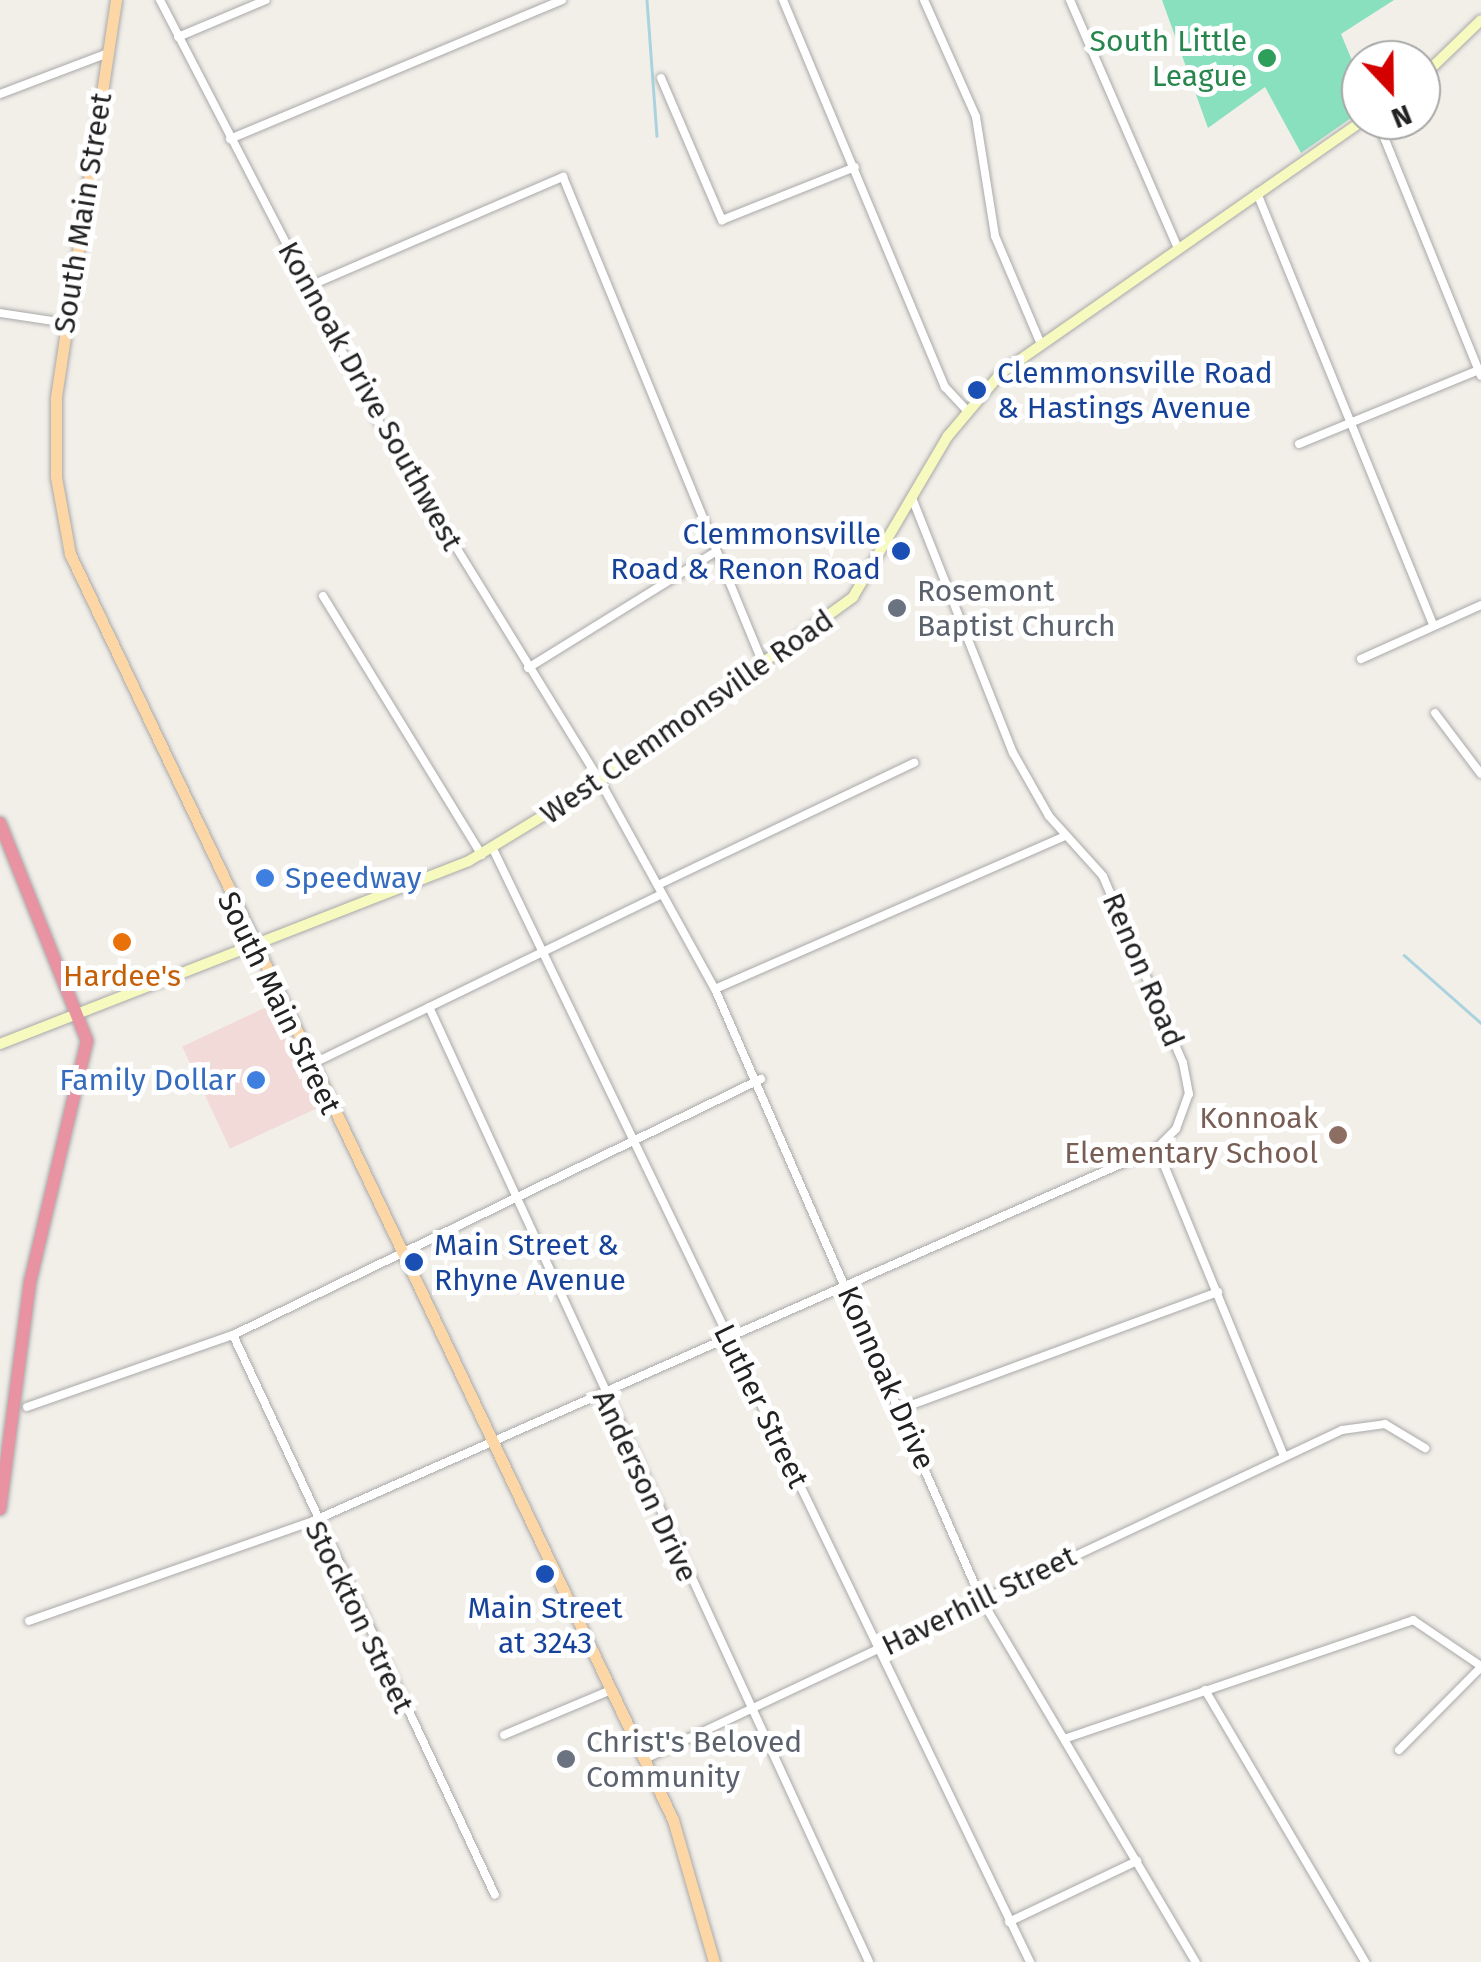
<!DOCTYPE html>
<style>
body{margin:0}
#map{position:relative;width:1481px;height:1962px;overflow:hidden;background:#f2efe9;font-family:"Fira Sans",sans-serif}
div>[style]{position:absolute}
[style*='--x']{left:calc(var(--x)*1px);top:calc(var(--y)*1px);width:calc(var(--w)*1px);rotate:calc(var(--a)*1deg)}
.commercial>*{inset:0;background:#f2dad9;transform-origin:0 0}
.pitch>*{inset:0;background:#88e0be}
.stream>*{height:2.5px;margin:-1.25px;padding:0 1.25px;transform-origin:1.25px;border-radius:1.25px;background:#aad3df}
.roads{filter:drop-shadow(0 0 2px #a9a9a9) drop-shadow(0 0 2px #a9a9a9)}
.minor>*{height:8px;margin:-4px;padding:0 4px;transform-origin:4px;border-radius:4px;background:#fff}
.secondary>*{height:10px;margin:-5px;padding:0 5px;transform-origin:5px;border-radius:5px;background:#f7fabf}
.primary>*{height:11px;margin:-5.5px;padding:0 5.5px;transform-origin:5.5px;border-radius:5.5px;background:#fcd6a4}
.motorway>*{height:12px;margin:-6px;padding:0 6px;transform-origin:6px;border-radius:6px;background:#e892a2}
.dots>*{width:28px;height:28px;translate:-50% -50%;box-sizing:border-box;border:5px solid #fff;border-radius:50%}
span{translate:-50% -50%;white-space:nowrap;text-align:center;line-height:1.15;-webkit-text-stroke:10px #fff;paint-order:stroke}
.leisure-label{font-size:30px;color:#27864d}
.right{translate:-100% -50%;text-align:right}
.street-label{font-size:30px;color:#222}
.transit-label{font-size:30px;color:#164399}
.left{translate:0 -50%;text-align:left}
.worship-label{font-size:30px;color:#5b616d}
.shop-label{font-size:30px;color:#366cbe}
.food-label{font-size:30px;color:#c56008}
.education-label{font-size:30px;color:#785e54}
.north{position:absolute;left:1341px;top:40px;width:100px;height:100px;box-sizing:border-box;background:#fff;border:2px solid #a7a7a7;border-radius:50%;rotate:158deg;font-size:28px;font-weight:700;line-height:40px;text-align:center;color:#222}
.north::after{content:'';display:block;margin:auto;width:35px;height:45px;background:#d40000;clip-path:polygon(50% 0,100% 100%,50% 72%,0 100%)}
</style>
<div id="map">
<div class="commercial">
<i style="left:271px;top:1005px;width:113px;height:98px;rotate:65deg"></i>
</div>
<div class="pitch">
<i style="clip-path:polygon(1162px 0,1394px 0,1341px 34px,1361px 82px,1361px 111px,1301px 153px,1265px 87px,1208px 128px)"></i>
</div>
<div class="stream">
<i style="--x:647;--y:0;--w:136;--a:85.8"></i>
<i style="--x:1404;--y:955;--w:103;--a:41.4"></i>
</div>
<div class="roads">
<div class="minor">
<i style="--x:160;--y:0;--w:470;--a:62.6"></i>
<i style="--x:376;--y:417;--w:427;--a:58.4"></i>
<i style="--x:600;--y:781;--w:238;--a:61.1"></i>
<i style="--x:715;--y:989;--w:665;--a:66.44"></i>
<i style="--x:981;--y:1599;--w:422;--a:59.4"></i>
<i style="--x:783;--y:0;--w:420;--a:67.3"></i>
<i style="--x:945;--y:387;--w:33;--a:47"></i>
<i style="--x:924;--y:0;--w:128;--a:66"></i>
<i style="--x:976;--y:117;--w:121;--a:80.9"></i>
<i style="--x:995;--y:236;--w:115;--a:67"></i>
<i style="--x:1070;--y:0;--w:268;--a:66.5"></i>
<i style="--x:178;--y:37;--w:95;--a:-22.8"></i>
<i style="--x:661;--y:78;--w:155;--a:66.8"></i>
<i style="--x:722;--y:220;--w:143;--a:-21.7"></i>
<i style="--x:0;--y:94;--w:116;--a:-20.8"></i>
<i style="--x:1377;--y:120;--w:276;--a:67.9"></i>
<i style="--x:230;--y:139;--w:360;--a:-22.7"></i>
<i style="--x:1257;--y:193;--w:466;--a:67.8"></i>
<i style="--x:307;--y:287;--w:279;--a:-23.3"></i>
<i style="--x:563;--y:177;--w:529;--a:67.66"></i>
<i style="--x:0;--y:313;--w:67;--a:8.6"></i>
<i style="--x:1299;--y:444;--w:197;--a:-22.4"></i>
<i style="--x:323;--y:596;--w:304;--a:58.5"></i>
<i style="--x:1361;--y:659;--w:132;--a:-24.2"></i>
<i style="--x:528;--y:668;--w:220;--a:-31.8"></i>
<i style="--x:1435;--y:713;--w:76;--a:53"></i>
<i style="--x:493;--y:849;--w:1236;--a:64.24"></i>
<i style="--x:658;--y:885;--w:284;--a:-25.5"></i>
<i style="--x:715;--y:989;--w:383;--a:-23.6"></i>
<i style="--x:429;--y:1007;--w:1051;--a:65.26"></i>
<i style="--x:310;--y:1065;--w:391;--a:-25.9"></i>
<i style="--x:1157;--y:1148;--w:331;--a:67.6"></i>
<i style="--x:233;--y:1335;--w:618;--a:64.93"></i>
<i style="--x:27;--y:1407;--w:218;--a:-19.3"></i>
<i style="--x:233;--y:1335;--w:587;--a:-25.87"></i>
<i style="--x:900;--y:1409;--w:339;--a:-20.2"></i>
<i style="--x:29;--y:1621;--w:301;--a:-19.4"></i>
<i style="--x:313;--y:1521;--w:923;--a:-23.84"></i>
<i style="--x:1157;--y:1148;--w:27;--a:-45"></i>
<i style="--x:1176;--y:1129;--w:37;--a:-70"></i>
<i style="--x:1189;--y:1094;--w:32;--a:-101"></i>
<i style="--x:1183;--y:1063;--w:203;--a:-113.2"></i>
<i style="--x:1103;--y:876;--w:81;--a:-132"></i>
<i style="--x:1049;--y:816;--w:73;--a:-119.7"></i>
<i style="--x:1013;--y:753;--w:272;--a:-111.6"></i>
<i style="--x:1205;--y:1690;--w:316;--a:59.5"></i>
<i style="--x:504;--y:1735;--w:116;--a:-22.8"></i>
<i style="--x:1067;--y:1738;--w:366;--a:-18.8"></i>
<i style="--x:1413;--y:1620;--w:82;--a:34.1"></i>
<i style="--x:1399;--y:1750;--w:117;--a:-45.3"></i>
<i style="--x:645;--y:1759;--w:771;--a:-25.27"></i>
<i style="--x:1342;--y:1430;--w:43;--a:-7.9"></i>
<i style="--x:1385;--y:1424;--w:47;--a:31"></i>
<i style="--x:1009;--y:1922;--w:142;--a:-25.5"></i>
</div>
<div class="secondary">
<i style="--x:1421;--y:78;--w:83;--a:-44"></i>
<i style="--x:0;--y:1044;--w:503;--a:-21.32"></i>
<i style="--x:469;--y:861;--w:153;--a:-31.4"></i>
<i style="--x:600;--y:781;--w:313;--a:-36"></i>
<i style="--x:853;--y:597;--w:187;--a:-59.5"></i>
<i style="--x:948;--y:436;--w:82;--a:-49.9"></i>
<i style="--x:1001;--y:373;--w:442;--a:-34.9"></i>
</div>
<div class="primary">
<i style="--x:116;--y:0;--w:403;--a:98.6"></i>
<i style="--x:56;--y:399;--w:78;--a:90"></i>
<i style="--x:56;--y:477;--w:78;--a:79.7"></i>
<i style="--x:70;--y:554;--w:1402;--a:64.53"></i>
<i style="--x:673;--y:1820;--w:148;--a:73.9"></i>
</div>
<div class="motorway">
<i style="--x:0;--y:823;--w:235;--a:68.2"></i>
<i style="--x:87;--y:1041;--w:248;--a:103.3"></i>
<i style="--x:30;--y:1282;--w:229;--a:97.5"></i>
</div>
</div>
<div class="dots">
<i style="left:1267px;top:58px;background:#2e9e5b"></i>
<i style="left:977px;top:390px;background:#1a4fb4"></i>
<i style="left:901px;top:551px;background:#1a4fb4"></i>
<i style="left:897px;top:608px;background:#6b7280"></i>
<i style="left:265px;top:878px;background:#3f7fe0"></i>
<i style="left:122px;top:942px;background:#e8710a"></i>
<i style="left:256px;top:1080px;background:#3f7fe0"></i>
<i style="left:1338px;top:1135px;background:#8d6e63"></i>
<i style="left:414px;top:1262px;background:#1a4fb4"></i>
<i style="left:545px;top:1574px;background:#1a4fb4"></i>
<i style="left:566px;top:1759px;background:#6b7280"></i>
</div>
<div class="leisure-label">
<span class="right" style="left:1247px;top:58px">South Little<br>League</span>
</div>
<div class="street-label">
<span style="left:83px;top:213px;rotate:-81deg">South Main Street</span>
<span style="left:370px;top:396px;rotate:61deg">Konnoak Drive Southwest</span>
<span style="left:687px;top:717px;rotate:-35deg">West Clemmonsville Road</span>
<span style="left:1143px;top:970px;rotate:67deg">Renon Road</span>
<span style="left:279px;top:1003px;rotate:64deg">South Main Street</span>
<span style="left:886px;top:1378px;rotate:66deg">Konnoak Drive</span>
<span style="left:761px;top:1406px;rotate:64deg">Luther Street</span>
<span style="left:645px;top:1486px;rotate:65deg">Anderson Drive</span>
<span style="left:979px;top:1601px;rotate:-26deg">Haverhill Street</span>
<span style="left:359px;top:1617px;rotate:64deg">Stockton Street</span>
</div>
<div class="transit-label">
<span class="left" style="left:997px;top:390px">Clemmonsville Road<br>&amp; Hastings Avenue</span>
<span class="right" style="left:881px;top:551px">Clemmonsville<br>Road &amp; Renon Road</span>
<span class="left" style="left:434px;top:1262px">Main Street &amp;<br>Rhyne Avenue</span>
<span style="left:545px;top:1625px">Main Street<br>at 3243</span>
</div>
<div class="worship-label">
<span class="left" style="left:917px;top:608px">Rosemont<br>Baptist Church</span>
<span class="left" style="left:586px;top:1759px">Christ's Beloved<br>Community</span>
</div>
<div class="shop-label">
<span class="left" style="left:285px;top:878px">Speedway</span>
<span class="right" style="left:236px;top:1080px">Family Dollar</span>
</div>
<div class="food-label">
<span style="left:122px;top:976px">Hardee's</span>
</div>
<div class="education-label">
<span class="right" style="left:1318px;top:1135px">Konnoak<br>Elementary School</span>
</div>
<div class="north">N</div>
</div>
